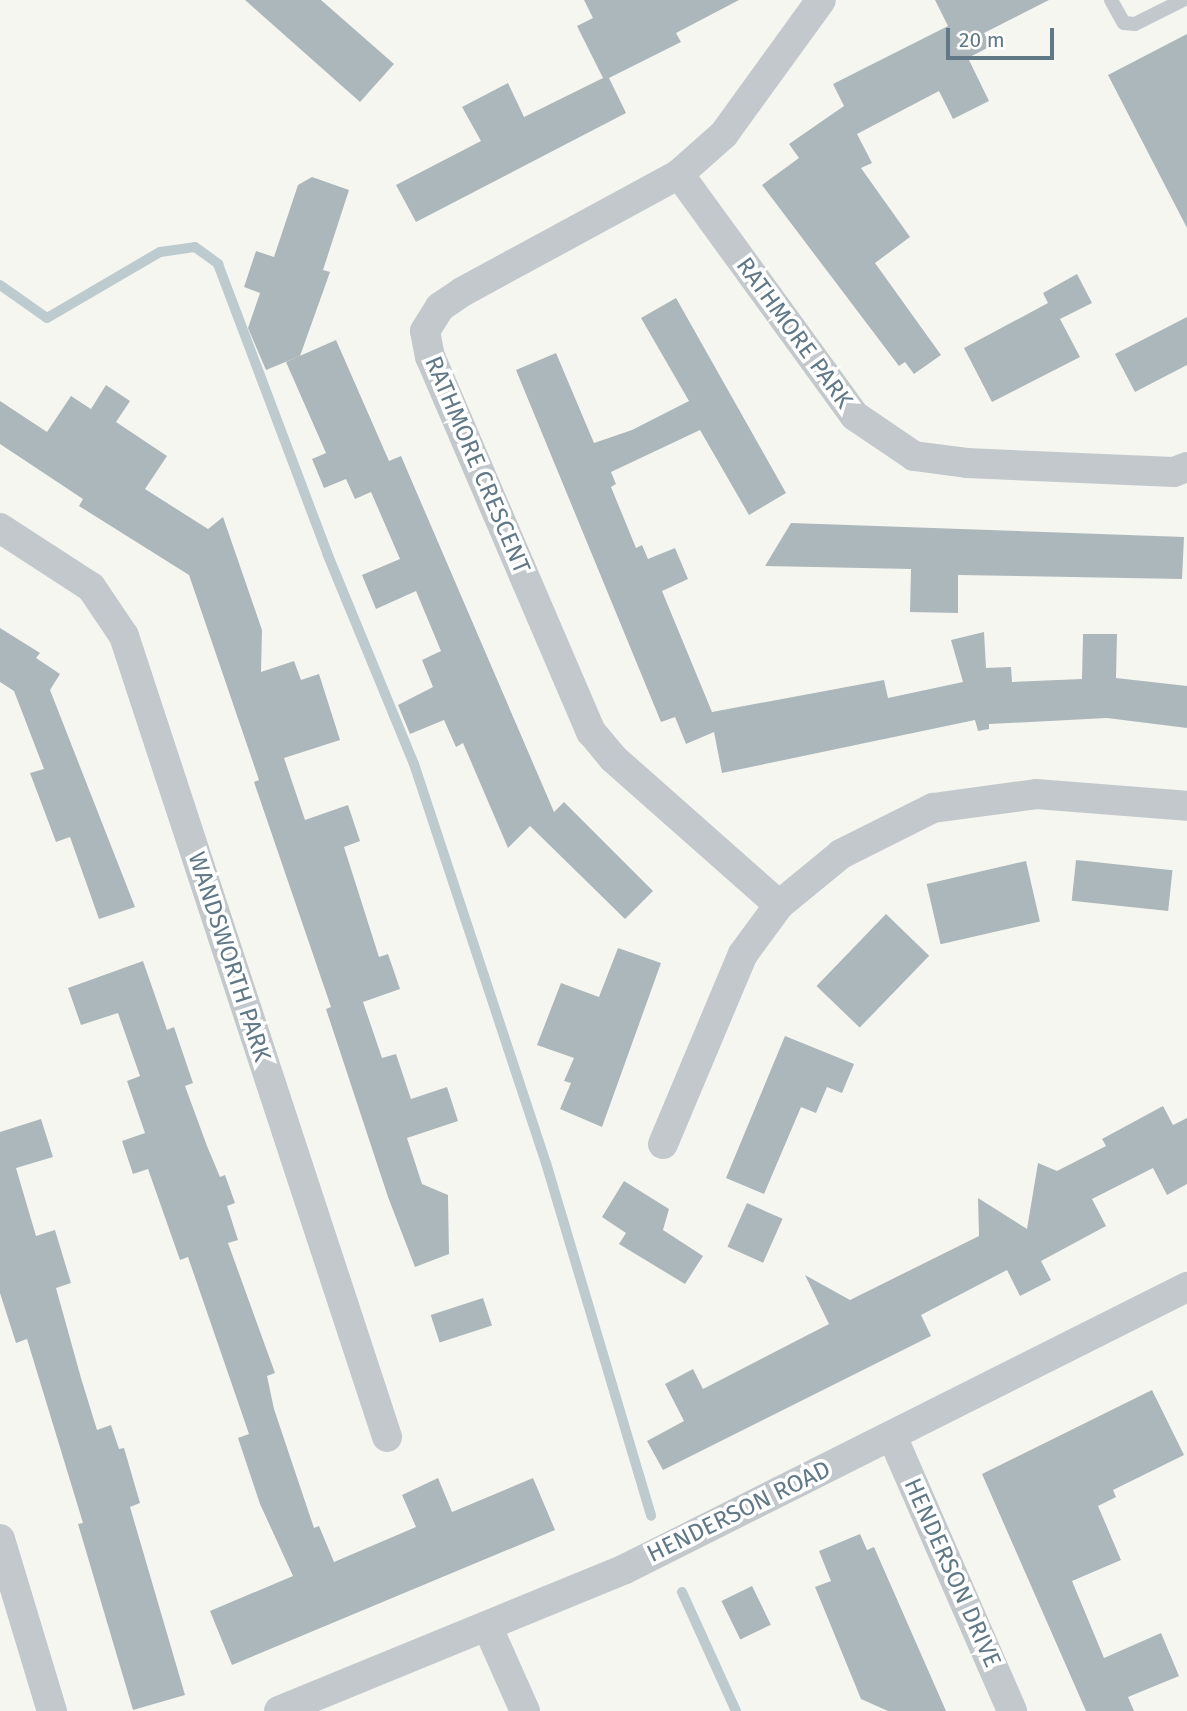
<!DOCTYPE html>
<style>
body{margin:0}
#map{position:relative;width:1187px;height:1711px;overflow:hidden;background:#f6f6f1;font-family:"Fira Sans",sans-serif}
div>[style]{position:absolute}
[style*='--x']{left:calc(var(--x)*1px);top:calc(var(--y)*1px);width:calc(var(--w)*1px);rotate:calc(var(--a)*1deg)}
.stream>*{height:10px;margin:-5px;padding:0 5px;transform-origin:5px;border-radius:5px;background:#bdcbcf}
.building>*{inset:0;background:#acb7bb;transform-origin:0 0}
.service>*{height:14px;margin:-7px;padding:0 7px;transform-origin:7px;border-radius:7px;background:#c2c8cb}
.minor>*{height:30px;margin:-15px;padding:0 15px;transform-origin:15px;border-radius:15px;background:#c2c8cb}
span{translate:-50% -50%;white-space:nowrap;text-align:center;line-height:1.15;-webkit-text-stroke:7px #fff;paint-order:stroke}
.street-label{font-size:24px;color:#617886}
.scale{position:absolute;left:946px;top:28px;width:108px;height:32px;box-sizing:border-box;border:4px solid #617886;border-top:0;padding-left:9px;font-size:21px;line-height:24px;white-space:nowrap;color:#617886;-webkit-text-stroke:5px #fff;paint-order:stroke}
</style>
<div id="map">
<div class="stream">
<i style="--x:0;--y:285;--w:57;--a:35.1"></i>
<i style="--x:47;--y:318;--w:131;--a:-30.3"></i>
<i style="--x:160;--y:252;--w:35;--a:-8"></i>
<i style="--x:195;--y:247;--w:29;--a:36"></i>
<i style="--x:218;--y:264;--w:309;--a:69.3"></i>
<i style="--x:327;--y:553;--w:228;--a:67.6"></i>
<i style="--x:414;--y:764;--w:420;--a:71.7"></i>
<i style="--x:546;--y:1163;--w:368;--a:73.4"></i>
<i style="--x:682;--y:1592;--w:131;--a:65.6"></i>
</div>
<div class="building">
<i style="clip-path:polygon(245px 0,321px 0,394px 64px,360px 102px)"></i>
<i style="clip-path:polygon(584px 0,739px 0,676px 33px,681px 42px,609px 78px,626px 113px,416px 222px,396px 185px,481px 141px,462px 107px,508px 83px,524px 117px,603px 78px,577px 26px,593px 18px)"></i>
<i style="clip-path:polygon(935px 0,1049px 0,984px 33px,991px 46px,968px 58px,989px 101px,953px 119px,939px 91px,857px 134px,872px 163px,861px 168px,910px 237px,875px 263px,941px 355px,914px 374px,905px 362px,899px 366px,762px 185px,799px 158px,789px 144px,844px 106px,833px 84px,948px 26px)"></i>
<i style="clip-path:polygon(1187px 34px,1187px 228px,1108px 75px)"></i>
<i style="clip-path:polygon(312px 177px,349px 190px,323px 270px,330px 272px,300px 356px,266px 370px,248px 328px,260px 293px,244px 287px,256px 251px,274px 257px,298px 185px)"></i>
<i style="clip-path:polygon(1077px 274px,1092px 303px,1060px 319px,1080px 357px,992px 402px,964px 348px,1048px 303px,1043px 293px)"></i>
<i style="clip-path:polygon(676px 298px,786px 493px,749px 515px,700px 430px,611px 472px,616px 484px,611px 487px,636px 548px,642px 545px,648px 559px,675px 548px,688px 579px,662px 591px,712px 712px,884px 680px,888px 698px,963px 682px,951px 640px,984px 632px,986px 668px,1011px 667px,1012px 682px,1082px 679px,1083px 634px,1117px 634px,1116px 678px,1187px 686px,1187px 728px,1107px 718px,989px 724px,989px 729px,978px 731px,975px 720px,722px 773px,714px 732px,686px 744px,675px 717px,661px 722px,516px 370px,556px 353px,594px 443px,632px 430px,689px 401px,641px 318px)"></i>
<i style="clip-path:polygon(1187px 317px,1187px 365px,1135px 392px,1115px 354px)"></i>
<i style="clip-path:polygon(336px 340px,389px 461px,401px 456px,554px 812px,564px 802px,653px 891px,625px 919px,530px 826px,508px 848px,463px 743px,456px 747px,444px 720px,410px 734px,398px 705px,433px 687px,422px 660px,441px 651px,416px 591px,376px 609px,362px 575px,400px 559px,371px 492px,355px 499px,346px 479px,324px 488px,312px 459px,326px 453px,286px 362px)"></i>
<i style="clip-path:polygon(106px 385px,130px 401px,116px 422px,167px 456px,145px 489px,208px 529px,223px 517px,262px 630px,261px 672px,294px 661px,301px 680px,319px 674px,340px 740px,284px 758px,305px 820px,348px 805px,360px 841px,344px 847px,379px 957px,388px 954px,400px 989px,363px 1002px,382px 1058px,396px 1054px,411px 1099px,447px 1087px,458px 1121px,407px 1138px,422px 1184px,448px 1195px,449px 1254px,415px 1267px,388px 1197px,326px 1009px,331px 1007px,254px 782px,259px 780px,189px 575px,79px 506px,83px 499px,0 444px,0 401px,47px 432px,71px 396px,91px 409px)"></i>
<i style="clip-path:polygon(791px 523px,1184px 537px,1182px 579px,958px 575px,958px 613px,910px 612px,911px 569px,765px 566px)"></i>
<i style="clip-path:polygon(0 628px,40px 653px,36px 658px,60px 674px,50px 690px,135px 907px,99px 919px,70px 837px,56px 842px,30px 773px,44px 769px,14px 691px,0 682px)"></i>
<i style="left:1076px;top:860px;width:97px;height:41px;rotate:6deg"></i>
<i style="left:1026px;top:861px;width:62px;height:102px;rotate:77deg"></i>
<i style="left:886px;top:914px;width:60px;height:100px;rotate:44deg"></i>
<i style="clip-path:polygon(618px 948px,661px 963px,602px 1127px,560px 1109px,571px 1083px,564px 1081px,574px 1058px,537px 1045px,561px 983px,599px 997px)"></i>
<i style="clip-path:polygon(143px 961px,167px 1030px,174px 1027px,193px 1083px,185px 1086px,207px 1146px,220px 1177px,225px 1175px,235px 1203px,227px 1206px,238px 1240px,228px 1243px,275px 1373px,267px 1376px,274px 1409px,314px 1528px,319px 1526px,334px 1562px,416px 1527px,402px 1495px,438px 1478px,452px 1512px,533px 1478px,555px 1530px,232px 1665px,210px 1611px,293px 1576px,260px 1504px,238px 1438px,249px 1434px,188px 1257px,180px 1260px,148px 1169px,133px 1174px,122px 1141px,145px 1133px,127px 1081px,140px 1076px,118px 1013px,81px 1025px,68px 988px)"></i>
<i style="clip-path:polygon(785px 1036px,854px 1064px,842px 1093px,827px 1087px,816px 1113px,801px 1107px,764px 1194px,726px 1178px)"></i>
<i style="clip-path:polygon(1163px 1106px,1173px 1125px,1187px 1118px,1187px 1184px,1167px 1195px,1153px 1168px,1092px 1199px,1106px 1226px,1041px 1261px,1051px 1280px,1020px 1296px,1007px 1270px,921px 1315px,931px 1336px,663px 1470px,647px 1441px,684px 1421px,665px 1384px,693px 1369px,703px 1389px,829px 1324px,805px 1275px,850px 1300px,979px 1236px,978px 1198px,1027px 1229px,1038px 1163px,1057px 1171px,1106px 1146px,1102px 1139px)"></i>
<i style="clip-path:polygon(41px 1119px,53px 1157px,16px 1168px,36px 1236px,55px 1230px,71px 1283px,56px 1288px,81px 1378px,97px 1430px,111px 1425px,119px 1449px,124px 1448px,140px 1503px,130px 1507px,185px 1695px,133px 1710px,78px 1524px,83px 1523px,27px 1339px,16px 1343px,0 1293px,0 1132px)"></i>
<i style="clip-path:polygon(624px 1181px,669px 1209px,663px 1230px,703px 1256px,685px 1284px,619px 1244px,626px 1233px,602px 1217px)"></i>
<i style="left:747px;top:1203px;width:39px;height:48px;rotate:24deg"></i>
<i style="left:483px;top:1298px;width:29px;height:55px;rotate:72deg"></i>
<i style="clip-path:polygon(1152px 1390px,1184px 1455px,1113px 1490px,1116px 1497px,1098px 1506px,1121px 1560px,1072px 1581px,1104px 1658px,1161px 1633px,1179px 1676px,1128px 1697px,1134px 1711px,1086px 1711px,982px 1474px)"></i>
<i style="clip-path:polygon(860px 1534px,867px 1550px,874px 1547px,946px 1711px,888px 1711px,861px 1699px,815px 1587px,831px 1581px,819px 1551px)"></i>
<i style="left:752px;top:1586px;width:43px;height:34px;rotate:64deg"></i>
</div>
<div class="service">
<i style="--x:1111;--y:0;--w:26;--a:61"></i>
<i style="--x:1124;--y:23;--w:11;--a:5"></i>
<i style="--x:1135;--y:24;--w:54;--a:-26.6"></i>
</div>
<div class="minor">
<i style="--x:679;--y:174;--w:299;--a:54"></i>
<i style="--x:855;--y:416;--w:71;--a:34.1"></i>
<i style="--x:914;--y:456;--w:53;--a:7.5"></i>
<i style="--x:967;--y:463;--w:207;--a:2.5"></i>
<i style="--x:1174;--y:472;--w:14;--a:-21"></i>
<i style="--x:0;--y:528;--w:108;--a:33"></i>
<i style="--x:91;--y:587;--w:59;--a:56"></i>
<i style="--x:124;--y:636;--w:843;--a:71.82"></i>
<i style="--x:779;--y:905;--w:222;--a:-138.5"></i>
<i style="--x:613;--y:758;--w:34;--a:-130"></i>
<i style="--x:591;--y:732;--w:408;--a:-113.2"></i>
<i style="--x:430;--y:357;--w:26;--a:-101"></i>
<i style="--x:425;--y:331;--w:28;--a:-58"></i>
<i style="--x:440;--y:307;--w:27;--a:-34"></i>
<i style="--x:462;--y:292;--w:247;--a:-28.5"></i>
<i style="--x:679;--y:174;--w:60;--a:-41.6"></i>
<i style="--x:724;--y:134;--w:165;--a:-54.1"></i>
<i style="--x:663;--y:1144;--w:206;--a:-67.2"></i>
<i style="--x:743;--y:954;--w:61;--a:-53.7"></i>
<i style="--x:779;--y:905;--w:80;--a:-39.4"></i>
<i style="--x:841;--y:854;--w:103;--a:-26.6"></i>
<i style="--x:933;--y:808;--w:104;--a:-7.7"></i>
<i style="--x:1036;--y:794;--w:151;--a:4.5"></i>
<i style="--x:892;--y:1436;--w:300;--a:66.4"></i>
<i style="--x:0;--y:1539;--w:180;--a:73.2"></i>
<i style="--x:488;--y:1628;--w:91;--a:66"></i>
<i style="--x:279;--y:1711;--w:374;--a:-22.3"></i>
<i style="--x:625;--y:1569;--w:629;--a:-26.65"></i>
</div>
<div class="street-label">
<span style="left:794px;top:333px;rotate:54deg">RATHMORE PARK</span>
<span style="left:477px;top:465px;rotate:67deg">RATHMORE CRESCENT</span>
<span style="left:229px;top:957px;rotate:72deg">WANDSWORTH PARK</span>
<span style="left:739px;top:1512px;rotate:-26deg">HENDERSON ROAD</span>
<span style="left:952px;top:1573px;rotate:66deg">HENDERSON DRIVE</span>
</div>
<div class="scale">20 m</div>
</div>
